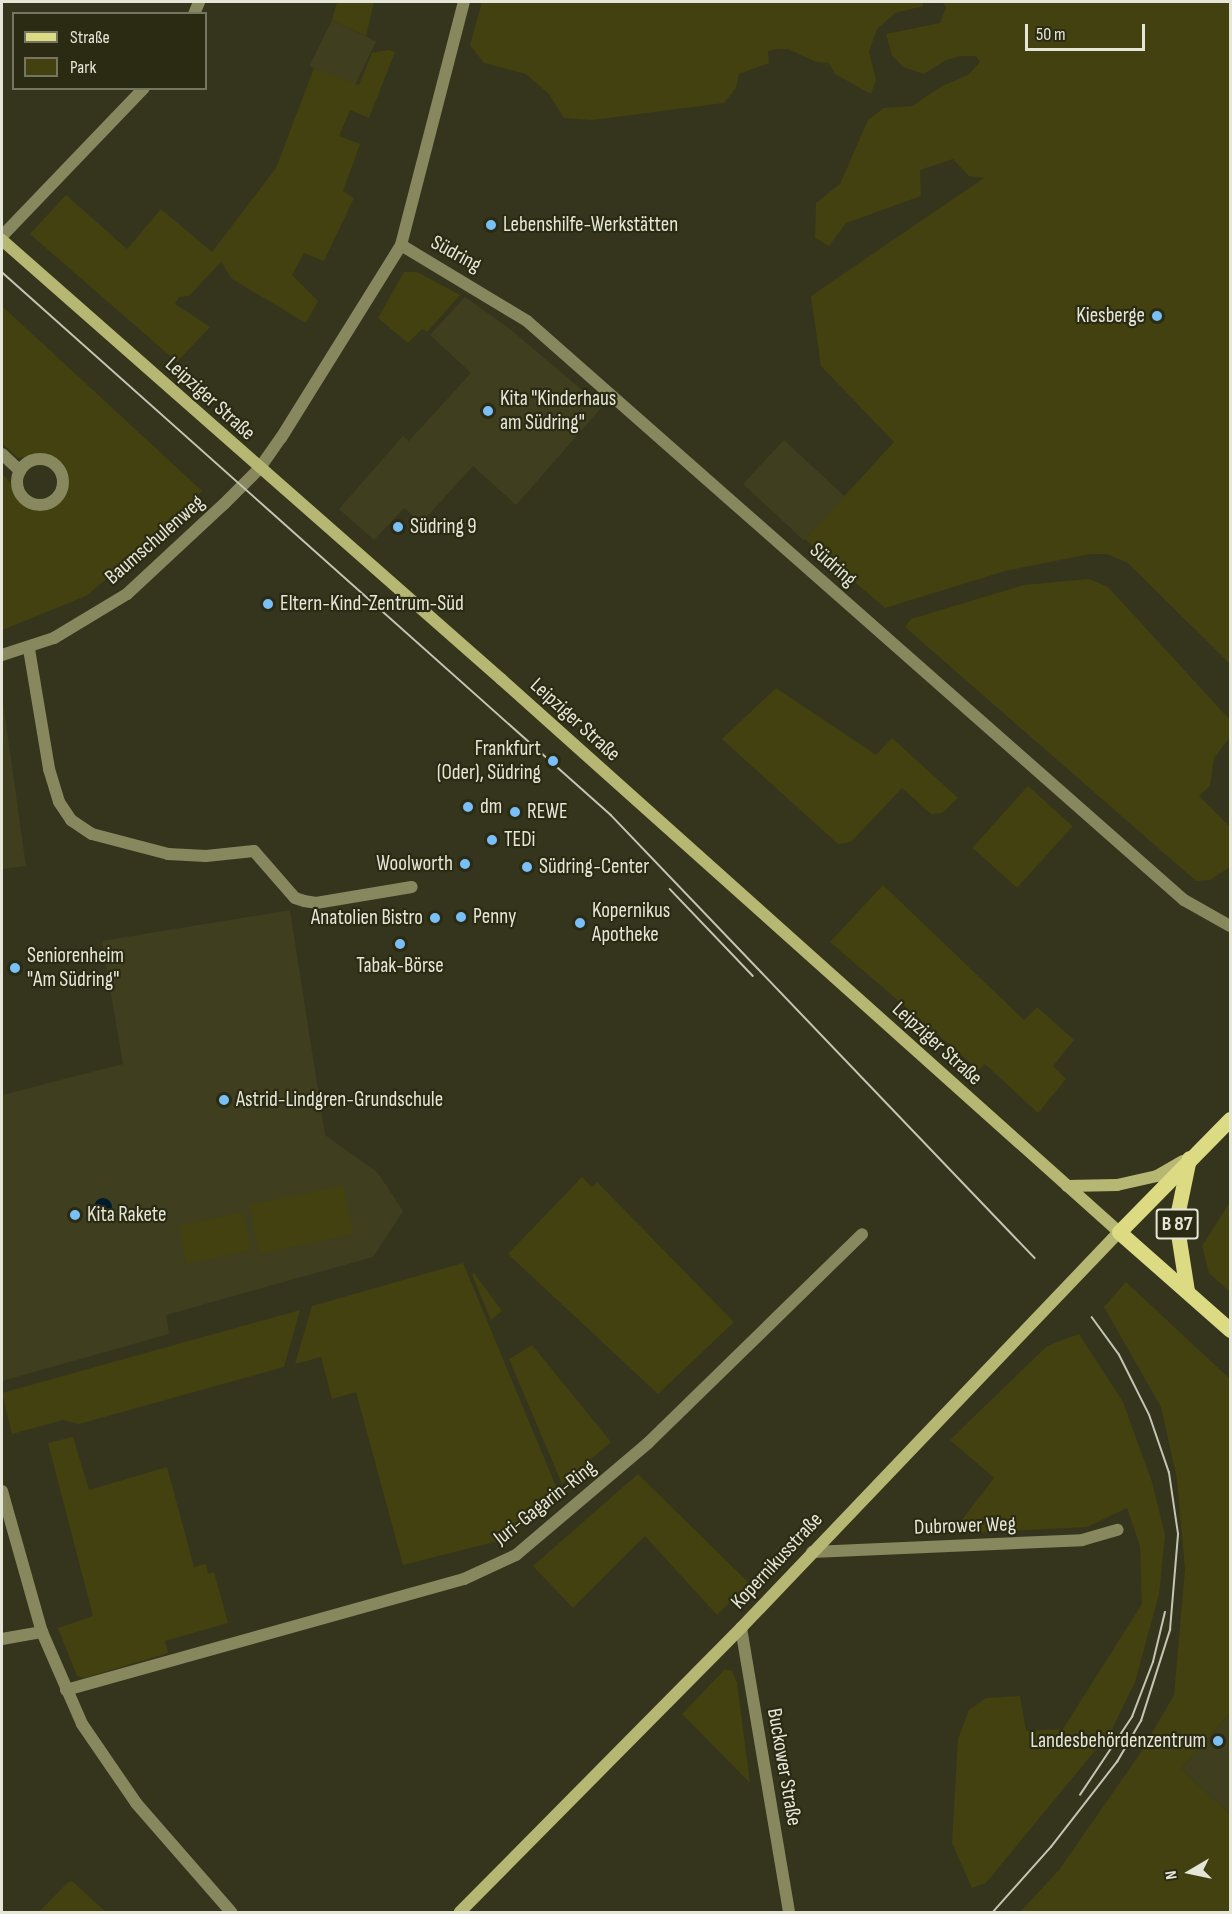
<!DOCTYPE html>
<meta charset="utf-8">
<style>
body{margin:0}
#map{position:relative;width:1232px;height:1914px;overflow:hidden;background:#35351d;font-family:"Sofia Sans Condensed",sans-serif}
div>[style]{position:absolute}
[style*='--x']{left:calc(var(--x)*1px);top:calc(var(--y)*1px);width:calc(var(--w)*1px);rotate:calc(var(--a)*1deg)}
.built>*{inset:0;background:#3f3e1f;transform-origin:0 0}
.green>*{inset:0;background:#42410f;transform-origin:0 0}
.water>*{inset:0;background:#001b2f}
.round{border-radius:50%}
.street>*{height:12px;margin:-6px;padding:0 6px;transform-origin:6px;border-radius:6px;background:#87885e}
.street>.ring{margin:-6px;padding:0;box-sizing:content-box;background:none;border:12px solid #87885e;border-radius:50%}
.secondary>*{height:12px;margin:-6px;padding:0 6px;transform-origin:6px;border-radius:6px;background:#b7b774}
.primary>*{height:15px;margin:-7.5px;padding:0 7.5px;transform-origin:7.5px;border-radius:7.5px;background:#dcdb84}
.tram>*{height:1.5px;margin:-0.75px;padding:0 0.75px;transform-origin:0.75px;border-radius:0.75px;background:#c4c5b4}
.dots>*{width:16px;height:16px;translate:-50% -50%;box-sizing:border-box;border:3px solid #2b2b14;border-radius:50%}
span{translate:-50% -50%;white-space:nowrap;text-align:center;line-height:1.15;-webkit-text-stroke:4.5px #2b2b14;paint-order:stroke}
.shield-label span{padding:2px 4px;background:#2b2b14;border:2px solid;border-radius:4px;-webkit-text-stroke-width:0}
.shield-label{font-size:20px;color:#e5e6d7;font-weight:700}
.poi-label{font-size:21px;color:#e5e6d7}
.left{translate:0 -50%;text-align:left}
.right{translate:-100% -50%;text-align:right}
.street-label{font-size:21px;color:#e5e6d7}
.frame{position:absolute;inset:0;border:3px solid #e5e6d7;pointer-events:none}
.legend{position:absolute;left:12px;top:12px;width:195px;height:78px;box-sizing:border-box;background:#2b2b14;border:2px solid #757662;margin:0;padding:8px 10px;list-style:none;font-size:18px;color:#e5e6d7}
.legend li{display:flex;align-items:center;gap:12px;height:30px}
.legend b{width:30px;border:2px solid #757662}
.north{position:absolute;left:1160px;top:1842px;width:60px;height:60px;-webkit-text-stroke:4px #2b2b14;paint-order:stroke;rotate:261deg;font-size:16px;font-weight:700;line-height:24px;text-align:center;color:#e5e6d7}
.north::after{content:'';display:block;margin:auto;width:21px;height:27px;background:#e5e6d7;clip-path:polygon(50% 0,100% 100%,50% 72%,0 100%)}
.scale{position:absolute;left:1025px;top:24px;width:120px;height:27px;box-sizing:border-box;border:3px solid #e5e6d7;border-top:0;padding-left:8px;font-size:18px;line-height:21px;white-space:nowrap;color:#e5e6d7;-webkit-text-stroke:4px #2b2b14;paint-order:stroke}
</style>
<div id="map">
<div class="built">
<i style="left:332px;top:20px;width:49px;height:51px;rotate:26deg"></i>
<i style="clip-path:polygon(465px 297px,510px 329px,602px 407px,516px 505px,473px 466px,421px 523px,404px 508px,374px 540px,339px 509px,403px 436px,409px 441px,471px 373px,430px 335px)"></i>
<i style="left:784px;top:440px;width:83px;height:60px;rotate:43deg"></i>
<i style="clip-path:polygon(2px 695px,26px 866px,2px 869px)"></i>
<i style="clip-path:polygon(290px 910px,325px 1135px,378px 1173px,403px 1211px,373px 1257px,166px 1315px,169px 1334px,2px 1381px,2px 1095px,123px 1064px,102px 941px)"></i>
<i style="clip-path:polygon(1230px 1713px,1230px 1814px,1181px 1769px)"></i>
</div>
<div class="green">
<i style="clip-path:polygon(337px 2px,374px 2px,366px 36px,332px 20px)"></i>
<i style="clip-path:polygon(482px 2px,923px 2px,923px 6px,895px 13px,877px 29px,869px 52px,876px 80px,871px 94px,835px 74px,829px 63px,816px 62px,788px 49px,776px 49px,768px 51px,769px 63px,739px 74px,736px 88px,724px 103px,592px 120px,564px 118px,549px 94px,526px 74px,484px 63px,470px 45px)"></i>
<i style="clip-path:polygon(942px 2px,1230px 2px,1230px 664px,1128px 563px,1107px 554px,1090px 554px,1005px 571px,885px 608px,805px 539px,894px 442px,821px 366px,811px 296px,984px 178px,969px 176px,953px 159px,920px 170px,921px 196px,846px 223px,829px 246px,815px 238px,816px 203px,840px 184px,868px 120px,884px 108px,912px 106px,942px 86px,968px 75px,980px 62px,976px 56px,961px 56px,946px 60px,924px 74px,903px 67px,892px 55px,886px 34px,940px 23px,946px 7px)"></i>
<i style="clip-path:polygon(388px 50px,395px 52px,369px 118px,350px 110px,339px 136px,360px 144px,343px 191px,354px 198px,324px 261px,304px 253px,292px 275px,318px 301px,306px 323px,232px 279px,221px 262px,189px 296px,179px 297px,175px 304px,210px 327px,177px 362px,30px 234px,66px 195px,127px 249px,161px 209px,212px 252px,276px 168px,314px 68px,359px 85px,372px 53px)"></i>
<i style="clip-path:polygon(404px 272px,417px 272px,460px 295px,427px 332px,422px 329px,408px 343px,378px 318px)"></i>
<i style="clip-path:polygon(2px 306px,202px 491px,141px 551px,86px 596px,2px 630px,2px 473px,31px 509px,52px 507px,62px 500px,67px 479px,61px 464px,46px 454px,18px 458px,2px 443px)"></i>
<i style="clip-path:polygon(1089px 579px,1108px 587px,1230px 720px,1230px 737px,1214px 758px,1210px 786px,1199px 796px,1230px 827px,1230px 867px,1210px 880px,1196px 881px,905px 627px,911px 619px,1024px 585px)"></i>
<i style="clip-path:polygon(776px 688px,876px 755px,892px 738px,958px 798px,942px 813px,931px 814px,902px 788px,851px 842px,838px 844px,722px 739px)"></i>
<i style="left:1028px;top:786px;width:60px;height:83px;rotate:42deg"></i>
<i style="clip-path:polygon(883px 885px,1024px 1020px,1037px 1007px,1074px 1040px,1053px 1066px,1066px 1079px,1038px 1113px,985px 1064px,979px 1070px,830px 942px)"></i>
<i style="clip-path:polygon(582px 1177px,592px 1187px,597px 1182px,734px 1322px,658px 1394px,508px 1254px)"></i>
<i style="left:343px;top:1185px;width:50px;height:96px;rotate:78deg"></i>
<i style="clip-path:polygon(1230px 1202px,1230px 1292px,1209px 1273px,1202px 1246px)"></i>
<i style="left:243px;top:1212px;width:39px;height:66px;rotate:78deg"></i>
<i style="clip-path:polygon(463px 1263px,557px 1489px,498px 1541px,403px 1565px,356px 1392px,332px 1399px,321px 1357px,295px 1364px,312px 1306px)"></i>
<i style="clip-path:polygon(474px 1273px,502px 1311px,491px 1320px,472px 1275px)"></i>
<i style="clip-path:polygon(1126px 1282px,1230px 1379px,1230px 1713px,1181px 1769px,1230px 1814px,1230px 1912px,1020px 1912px,1059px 1870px,1139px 1755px,1174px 1695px,1185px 1569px,1177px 1479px,1161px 1407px,1104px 1307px)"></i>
<i style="clip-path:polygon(300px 1310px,284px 1367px,79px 1424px,63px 1420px,12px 1434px,2px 1393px)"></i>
<i style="clip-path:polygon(1079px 1334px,1123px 1402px,1152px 1482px,1165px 1535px,1159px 1594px,1135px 1682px,1111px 1731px,986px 1883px,972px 1888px,952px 1843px,958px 1739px,969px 1710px,986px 1698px,1020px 1696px,1026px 1731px,1063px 1729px,1142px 1604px,1140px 1546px,1127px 1508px,1087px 1527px,951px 1534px,994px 1478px,950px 1440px,1047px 1346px)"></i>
<i style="clip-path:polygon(532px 1345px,611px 1442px,562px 1484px,509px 1359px)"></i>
<i style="clip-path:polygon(73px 1437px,89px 1490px,167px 1467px,194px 1567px,206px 1564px,208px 1574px,214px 1572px,228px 1623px,165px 1641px,168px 1653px,84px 1678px,77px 1676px,58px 1628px,93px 1616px,48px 1443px)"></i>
<i style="clip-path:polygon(638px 1474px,749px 1583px,717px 1615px,645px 1536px,573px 1608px,533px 1566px)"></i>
<i style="clip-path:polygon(725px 1669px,732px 1671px,737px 1683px,750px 1783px,682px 1714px)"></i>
<i style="clip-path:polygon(72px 1881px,106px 1912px,39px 1912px,68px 1882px)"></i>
</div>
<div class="water">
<i class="round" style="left:94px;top:1198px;width:18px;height:18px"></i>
</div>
<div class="street">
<i style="--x:194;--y:14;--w:13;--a:-67"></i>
<i style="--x:2;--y:236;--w:205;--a:-46.2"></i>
<i style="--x:401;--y:245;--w:147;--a:31.1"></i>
<i style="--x:527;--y:321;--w:876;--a:41.39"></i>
<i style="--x:1184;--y:900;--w:53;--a:29.5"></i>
<i style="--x:2;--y:454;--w:25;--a:43"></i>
<i class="ring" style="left:17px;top:459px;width:34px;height:34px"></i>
<i style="--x:29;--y:649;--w:122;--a:80.5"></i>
<i style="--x:49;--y:769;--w:34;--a:73"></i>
<i style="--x:59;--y:802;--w:22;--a:56"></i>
<i style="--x:71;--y:820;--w:25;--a:34"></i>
<i style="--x:92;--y:834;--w:79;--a:14.7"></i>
<i style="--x:168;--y:854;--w:38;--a:3"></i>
<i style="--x:206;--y:856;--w:48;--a:-5.9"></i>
<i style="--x:254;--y:851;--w:62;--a:48.9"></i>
<i style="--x:295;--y:898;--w:9;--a:18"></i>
<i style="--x:304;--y:901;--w:12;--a:9"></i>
<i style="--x:316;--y:903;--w:97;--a:-9.5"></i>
<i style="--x:2;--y:655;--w:55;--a:-18.1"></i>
<i style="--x:54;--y:638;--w:85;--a:-31.1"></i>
<i style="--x:127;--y:594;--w:132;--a:-42.9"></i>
<i style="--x:224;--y:504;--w:49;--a:-45"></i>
<i style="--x:259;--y:469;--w:38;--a:-55"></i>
<i style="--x:281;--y:438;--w:227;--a:-58.1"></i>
<i style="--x:401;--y:245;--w:251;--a:-75.5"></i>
<i style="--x:2;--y:1491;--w:147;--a:74.2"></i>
<i style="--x:42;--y:1632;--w:100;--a:66.5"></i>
<i style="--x:82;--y:1724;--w:96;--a:55.6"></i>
<i style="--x:136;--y:1803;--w:145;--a:48.9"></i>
<i style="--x:812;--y:1552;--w:270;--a:-2.5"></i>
<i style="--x:1082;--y:1540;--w:37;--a:-16"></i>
<i style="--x:741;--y:1628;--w:288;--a:80.4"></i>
<i style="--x:2;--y:1639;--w:41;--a:-9.9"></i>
<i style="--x:66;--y:1690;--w:413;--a:-15.6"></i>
<i style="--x:464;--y:1579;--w:57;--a:-24.8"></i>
<i style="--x:516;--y:1555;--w:173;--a:-40.3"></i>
<i style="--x:648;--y:1443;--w:299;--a:-44.3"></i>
</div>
<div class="secondary">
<i style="--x:2;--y:240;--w:665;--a:41.34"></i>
<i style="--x:501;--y:679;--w:829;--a:41.82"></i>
<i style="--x:1119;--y:1232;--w:547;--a:133.67"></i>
<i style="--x:741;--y:1628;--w:400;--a:134.7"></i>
<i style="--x:1067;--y:1186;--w:50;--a:-1.1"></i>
<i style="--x:1117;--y:1185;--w:41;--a:-12.7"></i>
<i style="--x:1157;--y:1176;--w:30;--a:-30"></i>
</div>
<div class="primary">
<i style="--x:1230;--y:1119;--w:158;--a:134.5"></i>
<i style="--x:1119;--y:1232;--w:148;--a:41.4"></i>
<i style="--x:1187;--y:1291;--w:71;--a:-98.9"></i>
<i style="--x:1176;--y:1221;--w:64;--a:-78.3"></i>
</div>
<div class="tram">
<i style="--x:2;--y:272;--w:816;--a:41.72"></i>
<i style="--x:611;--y:815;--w:613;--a:46.26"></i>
<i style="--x:670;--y:889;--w:120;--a:46.3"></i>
<i style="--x:1080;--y:1795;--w:94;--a:-56.3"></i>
<i style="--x:1132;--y:1717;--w:59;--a:-69.1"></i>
<i style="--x:1153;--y:1662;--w:51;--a:-76.5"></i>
<i style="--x:993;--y:1912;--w:87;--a:-48.3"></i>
<i style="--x:1051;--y:1847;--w:108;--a:-52.2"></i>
<i style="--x:1117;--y:1762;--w:48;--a:-59.7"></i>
<i style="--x:1141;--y:1721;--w:96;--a:-72.3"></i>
<i style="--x:1170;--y:1630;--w:96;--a:-85.2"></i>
<i style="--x:1178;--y:1534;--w:62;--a:-98.4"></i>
<i style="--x:1169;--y:1473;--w:61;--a:-109"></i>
<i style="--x:1149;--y:1415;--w:67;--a:-116.6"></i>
<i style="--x:1119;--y:1355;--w:46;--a:-126.1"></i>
</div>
<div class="dots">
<i style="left:491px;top:225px;background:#79bff8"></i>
<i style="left:1157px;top:316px;background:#79bff8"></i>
<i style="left:488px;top:411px;background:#79bff8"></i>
<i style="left:398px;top:527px;background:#79bff8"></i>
<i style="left:268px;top:604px;background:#79bff8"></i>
<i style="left:553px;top:761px;background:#79bff8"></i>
<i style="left:468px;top:807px;background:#79bff8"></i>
<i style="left:515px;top:812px;background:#79bff8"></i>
<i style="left:492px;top:840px;background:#79bff8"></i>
<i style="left:465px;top:864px;background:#79bff8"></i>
<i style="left:527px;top:867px;background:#79bff8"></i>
<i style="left:461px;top:917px;background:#79bff8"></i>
<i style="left:435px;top:918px;background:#79bff8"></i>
<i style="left:580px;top:923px;background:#79bff8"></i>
<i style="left:400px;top:944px;background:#79bff8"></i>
<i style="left:15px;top:968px;background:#79bff8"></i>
<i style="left:224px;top:1100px;background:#79bff8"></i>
<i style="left:75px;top:1215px;background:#79bff8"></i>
<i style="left:1218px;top:1741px;background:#79bff8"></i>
</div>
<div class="shield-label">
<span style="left:1177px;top:1224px">B 87</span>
</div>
<div class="poi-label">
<span class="left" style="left:503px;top:225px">Lebenshilfe-Werkstätten</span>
<span class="right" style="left:1145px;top:316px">Kiesberge</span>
<span class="left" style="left:500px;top:411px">Kita "Kinderhaus<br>am Südring"</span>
<span class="left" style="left:410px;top:527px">Südring 9</span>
<span class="left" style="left:280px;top:604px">Eltern-Kind-Zentrum-Süd</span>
<span class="right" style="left:541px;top:761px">Frankfurt<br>(Oder), Südring</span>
<span class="left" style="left:480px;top:807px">dm</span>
<span class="left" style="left:527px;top:812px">REWE</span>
<span class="left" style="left:504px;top:840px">TEDi</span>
<span class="right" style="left:453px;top:864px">Woolworth</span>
<span class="left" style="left:539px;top:867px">Südring-Center</span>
<span class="left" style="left:592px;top:923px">Kopernikus<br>Apotheke</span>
<span class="left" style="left:473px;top:917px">Penny</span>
<span class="right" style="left:423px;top:918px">Anatolien Bistro</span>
<span class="left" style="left:27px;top:968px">Seniorenheim<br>"Am Südring"</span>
<span style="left:400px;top:966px">Tabak-Börse</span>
<span class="left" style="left:236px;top:1100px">Astrid-Lindgren-Grundschule</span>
<span class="left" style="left:87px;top:1215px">Kita Rakete</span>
<span class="right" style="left:1206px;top:1741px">Landesbehördenzentrum</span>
</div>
<div class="street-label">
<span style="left:456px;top:254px;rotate:29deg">Südring</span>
<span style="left:210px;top:399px;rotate:42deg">Leipziger Straße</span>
<span style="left:155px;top:540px;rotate:-41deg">Baumschulenweg</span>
<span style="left:833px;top:565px;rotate:41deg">Südring</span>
<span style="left:575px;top:720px;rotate:42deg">Leipziger Straße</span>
<span style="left:937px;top:1044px;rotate:42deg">Leipziger Straße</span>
<span style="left:545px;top:1503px;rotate:-38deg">Juri-Gagarin-Ring</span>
<span style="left:965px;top:1526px;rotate:-2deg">Dubrower Weg</span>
<span style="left:777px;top:1561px;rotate:-47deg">Kopernikusstraße</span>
<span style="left:784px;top:1767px;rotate:80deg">Buckower Straße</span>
</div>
<div class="frame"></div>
<ul class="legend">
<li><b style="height:8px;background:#dcdb84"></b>Straße</li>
<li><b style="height:16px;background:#42410f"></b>Park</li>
</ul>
<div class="north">N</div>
<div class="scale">50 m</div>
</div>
